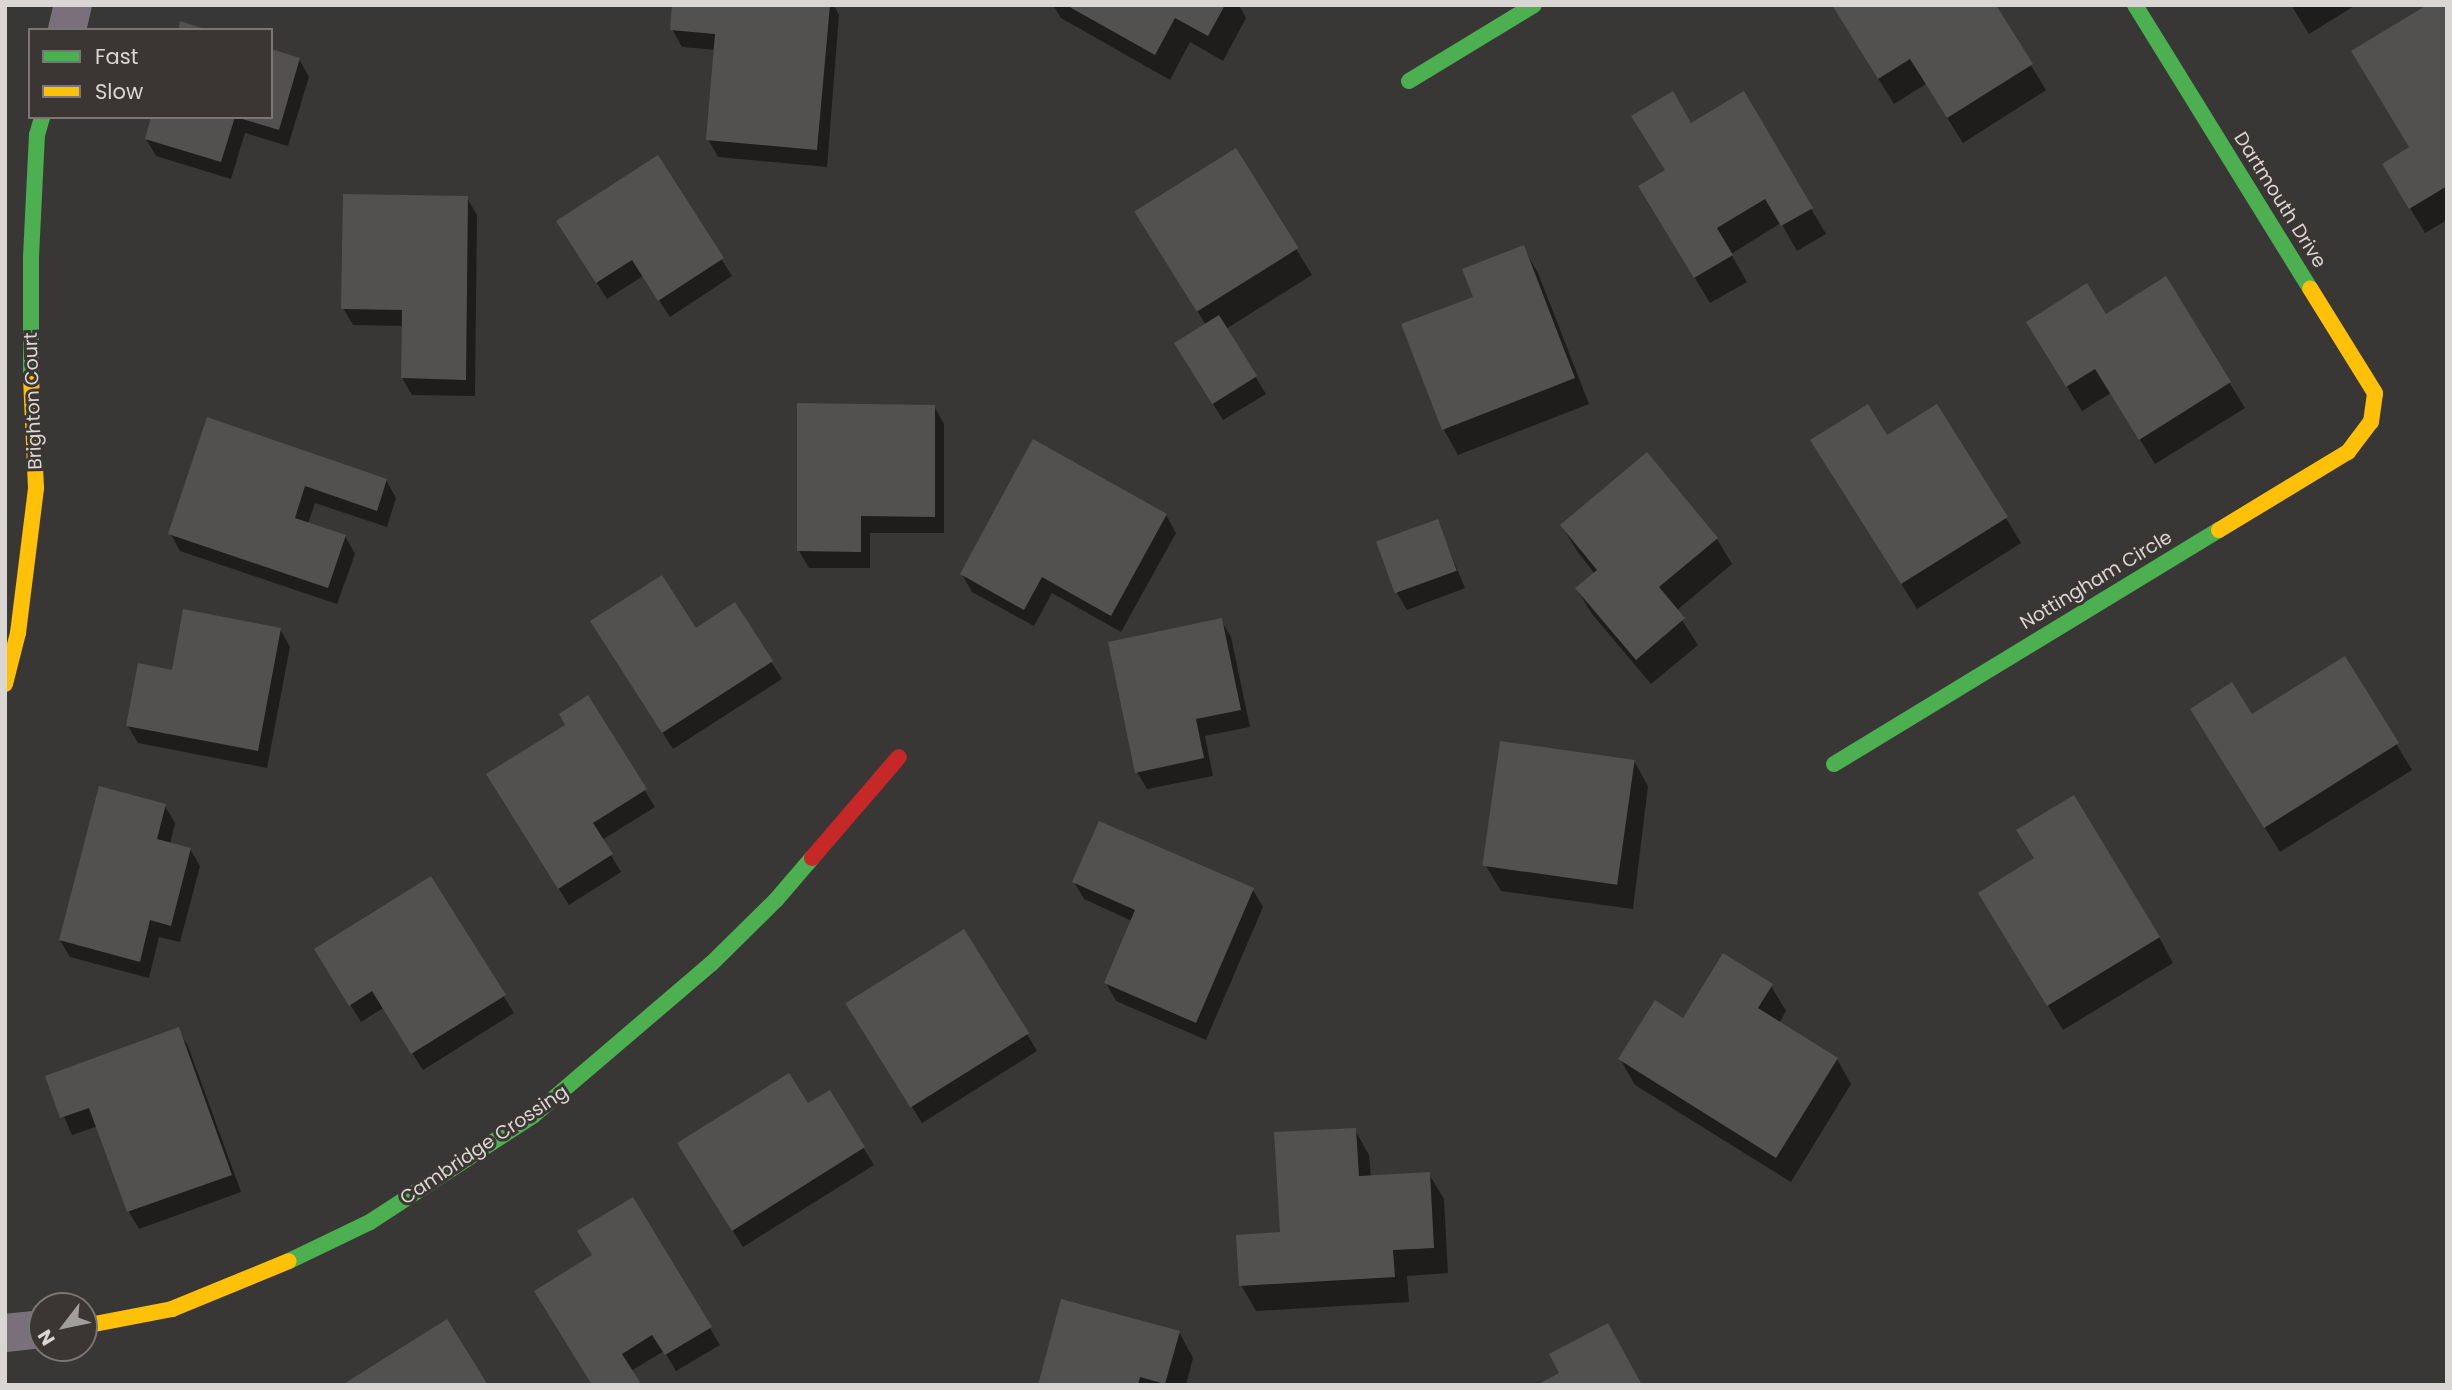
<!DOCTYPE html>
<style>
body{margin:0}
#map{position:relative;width:2452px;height:1390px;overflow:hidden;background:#393735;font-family:Poppins,sans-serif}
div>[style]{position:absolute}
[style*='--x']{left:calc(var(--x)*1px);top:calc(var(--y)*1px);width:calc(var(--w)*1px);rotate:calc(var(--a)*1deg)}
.shadow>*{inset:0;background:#0007}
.building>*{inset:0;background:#52514f;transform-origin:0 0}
.street>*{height:38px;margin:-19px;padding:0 19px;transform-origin:19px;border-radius:19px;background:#7a707c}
.fast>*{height:16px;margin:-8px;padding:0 8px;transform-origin:8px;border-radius:8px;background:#4caf50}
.slow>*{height:16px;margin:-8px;padding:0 8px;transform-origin:8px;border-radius:8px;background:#ffc107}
.jam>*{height:16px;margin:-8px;padding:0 8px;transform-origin:8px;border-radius:8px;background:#c62828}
span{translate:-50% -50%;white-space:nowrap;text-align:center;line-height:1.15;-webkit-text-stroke:6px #3b3633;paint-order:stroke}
.street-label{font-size:19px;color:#d9d6d4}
.frame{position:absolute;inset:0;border:7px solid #d9d6d4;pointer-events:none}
.legend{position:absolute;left:28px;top:28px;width:245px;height:91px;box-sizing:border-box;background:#3b3633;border:2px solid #7a7673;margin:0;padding:9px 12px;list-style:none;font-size:21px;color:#d9d6d4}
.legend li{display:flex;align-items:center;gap:14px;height:35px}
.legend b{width:35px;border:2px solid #7a7673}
.north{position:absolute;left:28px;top:1292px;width:70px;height:70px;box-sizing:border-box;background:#3b3633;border:2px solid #7a7673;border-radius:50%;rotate:238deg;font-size:19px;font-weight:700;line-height:28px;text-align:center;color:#d9d6d4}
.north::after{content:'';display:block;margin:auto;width:24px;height:32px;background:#a19e9c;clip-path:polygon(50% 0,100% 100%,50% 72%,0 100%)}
</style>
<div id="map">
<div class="shadow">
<i style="clip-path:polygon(674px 5px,834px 5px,839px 15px,827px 167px,718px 157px,708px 139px,716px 50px,682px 47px,672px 29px)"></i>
<i style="clip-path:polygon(1053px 5px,1239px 5px,1246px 18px,1223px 61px,1190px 42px,1170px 80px,1061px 18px)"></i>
<i style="clip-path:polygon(1994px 5px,2046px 90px,1963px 143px,1926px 84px,1894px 104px,1846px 27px)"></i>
<i style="clip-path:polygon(2291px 5px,2356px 5px,2309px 34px)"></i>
<i style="clip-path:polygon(2447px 5px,2447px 220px,2425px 233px,2399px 190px)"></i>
<i style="clip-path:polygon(299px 59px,309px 77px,288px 146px,245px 133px,231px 179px,156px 156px,146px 139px,153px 117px,271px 117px)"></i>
<i style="clip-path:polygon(1743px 94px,1826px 234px,1797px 251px,1781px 223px,1731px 254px,1747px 282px,1710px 303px,1655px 212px,1666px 171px,1691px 125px)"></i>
<i style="clip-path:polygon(1236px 150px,1312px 275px,1226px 329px,1266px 394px,1223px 420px,1186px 361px,1206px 325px,1151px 237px)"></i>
<i style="clip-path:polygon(657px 158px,732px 276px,670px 317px,643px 276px,607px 299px,569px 239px)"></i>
<i style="clip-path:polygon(467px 198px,477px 215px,475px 396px,412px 395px,402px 378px,403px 326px,353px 325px,343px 308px)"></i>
<i style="clip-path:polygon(1523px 247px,1538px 273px,1589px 404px,1458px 455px,1444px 430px,1403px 325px,1475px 298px)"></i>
<i style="clip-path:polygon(2165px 279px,2245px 408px,2155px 464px,2111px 393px,2082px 411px,2043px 348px,2105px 316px)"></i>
<i style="clip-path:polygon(934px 406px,944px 424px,944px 533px,870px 533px,870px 568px,809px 568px,799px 551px)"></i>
<i style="clip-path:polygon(208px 419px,386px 480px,396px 498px,387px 527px,315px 503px,308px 524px,345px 536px,355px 554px,337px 604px,180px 551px,170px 533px)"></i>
<i style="clip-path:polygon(1887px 438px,2006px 518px,2021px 543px,1917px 609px,1827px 466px)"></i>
<i style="clip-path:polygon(1166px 515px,1176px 533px,1121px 632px,1052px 593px,1034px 626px,972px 592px,962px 574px)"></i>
<i style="clip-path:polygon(1437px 521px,1465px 588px,1407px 610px,1397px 593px)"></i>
<i style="clip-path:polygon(1562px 526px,1717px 539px,1732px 564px,1676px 611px,1698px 645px,1651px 684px,1592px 614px,1577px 589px,1595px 574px,1577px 551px)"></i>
<i style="clip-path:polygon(735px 604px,782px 679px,673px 749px,602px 639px,695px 630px)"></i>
<i style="clip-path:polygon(1221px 620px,1231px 637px,1250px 727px,1205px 736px,1213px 776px,1147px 789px,1137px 772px)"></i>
<i style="clip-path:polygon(280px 629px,290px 647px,267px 768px,138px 743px,128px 726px)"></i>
<i style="clip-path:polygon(2344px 658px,2412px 770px,2280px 852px,2207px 735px,2251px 716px)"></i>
<i style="clip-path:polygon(588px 698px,655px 807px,602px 840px,621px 872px,569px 905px,498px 792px,567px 726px)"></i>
<i style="clip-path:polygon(1634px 761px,1648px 786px,1633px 909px,1501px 891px,1486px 866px)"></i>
<i style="clip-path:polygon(165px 806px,175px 823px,170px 844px,190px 849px,200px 866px,180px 942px,159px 937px,149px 978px,70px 957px,60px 940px)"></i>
<i style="clip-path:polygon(2036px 859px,2159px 937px,2173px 963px,2063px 1030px,1995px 919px)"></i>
<i style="clip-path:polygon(431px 879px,514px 1013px,423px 1070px,383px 1008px,361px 1022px,327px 967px)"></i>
<i style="clip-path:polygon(1074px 882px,1253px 890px,1263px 907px,1206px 1040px,1116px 1001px,1106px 983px,1132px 921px,1084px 899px)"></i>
<i style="clip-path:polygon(1771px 986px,1786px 1011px,1779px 1023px,1837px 1059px,1851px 1084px,1791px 1182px,1635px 1085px,1620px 1059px,1683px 1020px)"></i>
<i style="clip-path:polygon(858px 1021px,1027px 1034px,1037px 1051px,922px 1123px)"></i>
<i style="clip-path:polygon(178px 1029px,188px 1046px,241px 1192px,139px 1229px,129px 1212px,98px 1126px,72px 1135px,47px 1077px)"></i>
<i style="clip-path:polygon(829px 1093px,874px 1165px,743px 1247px,689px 1161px,808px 1106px)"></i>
<i style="clip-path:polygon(1355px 1130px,1369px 1155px,1371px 1177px,1429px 1174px,1444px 1199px,1448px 1273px,1407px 1276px,1409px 1302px,1256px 1311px,1241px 1285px,1282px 1234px)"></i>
<i style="clip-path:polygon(546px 1309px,710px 1328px,720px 1345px,676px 1371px,664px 1351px,631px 1371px,640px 1385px,593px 1385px)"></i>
<i style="clip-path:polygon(1179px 1332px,1193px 1358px,1186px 1385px,1040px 1385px)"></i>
</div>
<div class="building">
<i style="clip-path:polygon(672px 5px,830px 5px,817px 150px,706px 140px,715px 34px,670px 30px)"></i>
<i style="clip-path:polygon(1066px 5px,1225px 5px,1208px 36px,1175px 18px,1155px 55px)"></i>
<i style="clip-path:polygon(1832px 5px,1996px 5px,2033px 64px,1947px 118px,1910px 59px,1878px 79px)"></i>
<i style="clip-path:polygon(2427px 5px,2447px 5px,2447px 186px,2409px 209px,2382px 164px,2409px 147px,2351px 51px)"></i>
<i style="clip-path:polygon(180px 21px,205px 29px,205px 30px,178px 30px)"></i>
<i style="clip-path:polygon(271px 49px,300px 58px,279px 130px,239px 118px,271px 117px)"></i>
<i style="clip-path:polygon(1673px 91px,1691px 123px,1744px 91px,1813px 208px,1781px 226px,1765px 199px,1717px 228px,1733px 255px,1694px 278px,1638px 186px,1665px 170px,1631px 116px)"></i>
<i style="clip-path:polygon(151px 117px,235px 117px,221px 162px,145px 139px)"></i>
<i style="left:1236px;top:148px;width:118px;height:120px;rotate:58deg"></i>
<i style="clip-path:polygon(658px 155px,724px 258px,658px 301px,632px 260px,596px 283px,556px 221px)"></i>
<i style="clip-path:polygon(343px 194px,468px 196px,466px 380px,401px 378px,402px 310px,341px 309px)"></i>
<i style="clip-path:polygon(1524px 245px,1575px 378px,1442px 430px,1401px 324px,1473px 297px,1462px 269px)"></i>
<i style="clip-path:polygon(2166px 276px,2231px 382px,2139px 440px,2095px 369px,2066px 387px,2026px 322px,2087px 283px,2106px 314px)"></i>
<i style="left:1219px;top:315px;width:72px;height:53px;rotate:58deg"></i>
<i style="clip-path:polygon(797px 403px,935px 405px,935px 517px,861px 516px,861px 552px,797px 551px)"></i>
<i style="clip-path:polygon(1868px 404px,1887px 435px,1937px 404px,2008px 517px,1901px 584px,1810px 440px)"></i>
<i style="clip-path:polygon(207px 417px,387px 479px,377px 511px,305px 486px,295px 518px,346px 535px,328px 588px,168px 534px)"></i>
<i style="clip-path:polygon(1033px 439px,1167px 514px,1111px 616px,1042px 577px,1024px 610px,960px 574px)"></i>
<i style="clip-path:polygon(1647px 452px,1718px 538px,1659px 587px,1685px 618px,1636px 660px,1575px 588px,1597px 570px,1560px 525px)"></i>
<i style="left:1438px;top:519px;width:55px;height:66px;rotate:70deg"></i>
<i style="clip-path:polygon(662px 575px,696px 628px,735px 602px,773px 661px,662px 733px,590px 621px)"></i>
<i style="clip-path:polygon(183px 609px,281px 628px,258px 751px,126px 726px,138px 663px,172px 670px)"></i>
<i style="clip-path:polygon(1222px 618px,1241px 710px,1196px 719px,1204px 758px,1135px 773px,1108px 642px)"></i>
<i style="clip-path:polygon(2345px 656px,2399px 743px,2264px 828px,2190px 709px,2232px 682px,2252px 714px)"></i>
<i style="clip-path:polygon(588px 695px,647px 789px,593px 823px,613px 854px,558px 889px,486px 774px,565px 725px,559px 714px)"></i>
<i style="left:1500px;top:741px;width:136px;height:126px;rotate:8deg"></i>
<i style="clip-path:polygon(99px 786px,166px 804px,157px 839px,191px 848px,171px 926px,150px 920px,140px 962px,59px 940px)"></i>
<i style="clip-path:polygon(2074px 795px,2160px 937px,2047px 1006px,1978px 893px,2034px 858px,2016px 830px)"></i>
<i style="clip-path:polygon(1099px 821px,1254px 888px,1196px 1023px,1104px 983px,1135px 910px,1072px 882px)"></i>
<i style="clip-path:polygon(431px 876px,506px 995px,411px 1054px,372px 991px,349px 1006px,314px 949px)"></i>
<i style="left:964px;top:929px;width:123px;height:140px;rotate:58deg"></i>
<i style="clip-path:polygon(1723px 953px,1773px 984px,1758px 1008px,1838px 1058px,1776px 1158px,1618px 1059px,1655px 1000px,1683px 1018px)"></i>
<i style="clip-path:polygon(179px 1027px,232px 1175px,127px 1212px,89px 1108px,60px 1118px,45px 1076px)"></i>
<i style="clip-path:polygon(789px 1073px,808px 1103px,830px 1090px,865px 1147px,732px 1231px,677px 1143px)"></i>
<i style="clip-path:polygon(1356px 1128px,1359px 1176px,1430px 1172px,1434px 1248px,1393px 1250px,1395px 1277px,1239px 1286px,1236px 1235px,1280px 1232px,1274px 1132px)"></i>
<i style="clip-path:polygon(633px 1197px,712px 1327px,665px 1355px,652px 1335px,622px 1354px,640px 1382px,635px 1385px,592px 1385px,534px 1291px,592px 1255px,577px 1231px)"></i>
<i style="clip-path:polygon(1061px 1299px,1180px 1331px,1165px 1384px,1140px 1377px,1138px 1385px,1038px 1385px)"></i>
<i style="clip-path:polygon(447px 1319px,488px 1385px,342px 1385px)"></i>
<i style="clip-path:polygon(1608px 1323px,1642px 1385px,1537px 1385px,1559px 1373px,1549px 1354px)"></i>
</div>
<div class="street">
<i style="--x:67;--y:30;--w:26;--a:-77"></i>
<i style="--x:5;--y:1333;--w:37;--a:-6"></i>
</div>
<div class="fast">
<i style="--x:2135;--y:5;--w:333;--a:58.3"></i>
<i style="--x:1409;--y:81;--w:146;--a:-31.3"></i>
<i style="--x:31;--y:379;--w:122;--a:-90"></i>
<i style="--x:31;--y:257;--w:122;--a:-87.2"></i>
<i style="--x:37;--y:135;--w:19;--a:-74"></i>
<i style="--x:1834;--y:764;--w:451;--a:-31.3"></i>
<i style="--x:289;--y:1261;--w:90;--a:-25.7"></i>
<i style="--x:370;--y:1222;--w:196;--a:-33.1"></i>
<i style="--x:534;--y:1115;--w:233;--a:-40.5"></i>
<i style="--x:711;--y:964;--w:91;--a:-44.6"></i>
<i style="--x:776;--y:900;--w:55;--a:-49.4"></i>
</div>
<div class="slow">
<i style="--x:2219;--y:530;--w:151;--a:-31.2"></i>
<i style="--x:2348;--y:452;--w:38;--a:-53"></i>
<i style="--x:2371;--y:422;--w:29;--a:-82"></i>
<i style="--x:2375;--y:393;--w:123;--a:-121.8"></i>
<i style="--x:5;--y:684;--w:53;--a:-75.7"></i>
<i style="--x:18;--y:633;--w:146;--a:-82.9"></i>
<i style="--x:36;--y:488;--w:109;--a:-92.6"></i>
<i style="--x:84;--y:1326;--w:90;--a:-10.9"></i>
<i style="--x:172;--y:1309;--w:126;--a:-22.3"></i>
</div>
<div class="jam">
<i style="--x:812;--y:858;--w:133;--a:-49.3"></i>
</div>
<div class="street-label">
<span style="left:2280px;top:200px;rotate:58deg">Dartmouth Drive</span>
<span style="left:33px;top:401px;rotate:-92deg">Brighton Court</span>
<span style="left:2096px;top:580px;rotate:-31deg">Nottingham Circle</span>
<span style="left:484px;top:1145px;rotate:-34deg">Cambridge Crossing</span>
</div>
<div class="frame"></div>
<ul class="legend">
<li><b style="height:9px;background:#4caf50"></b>Fast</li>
<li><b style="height:9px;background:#ffc107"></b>Slow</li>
</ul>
<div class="north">N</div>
</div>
